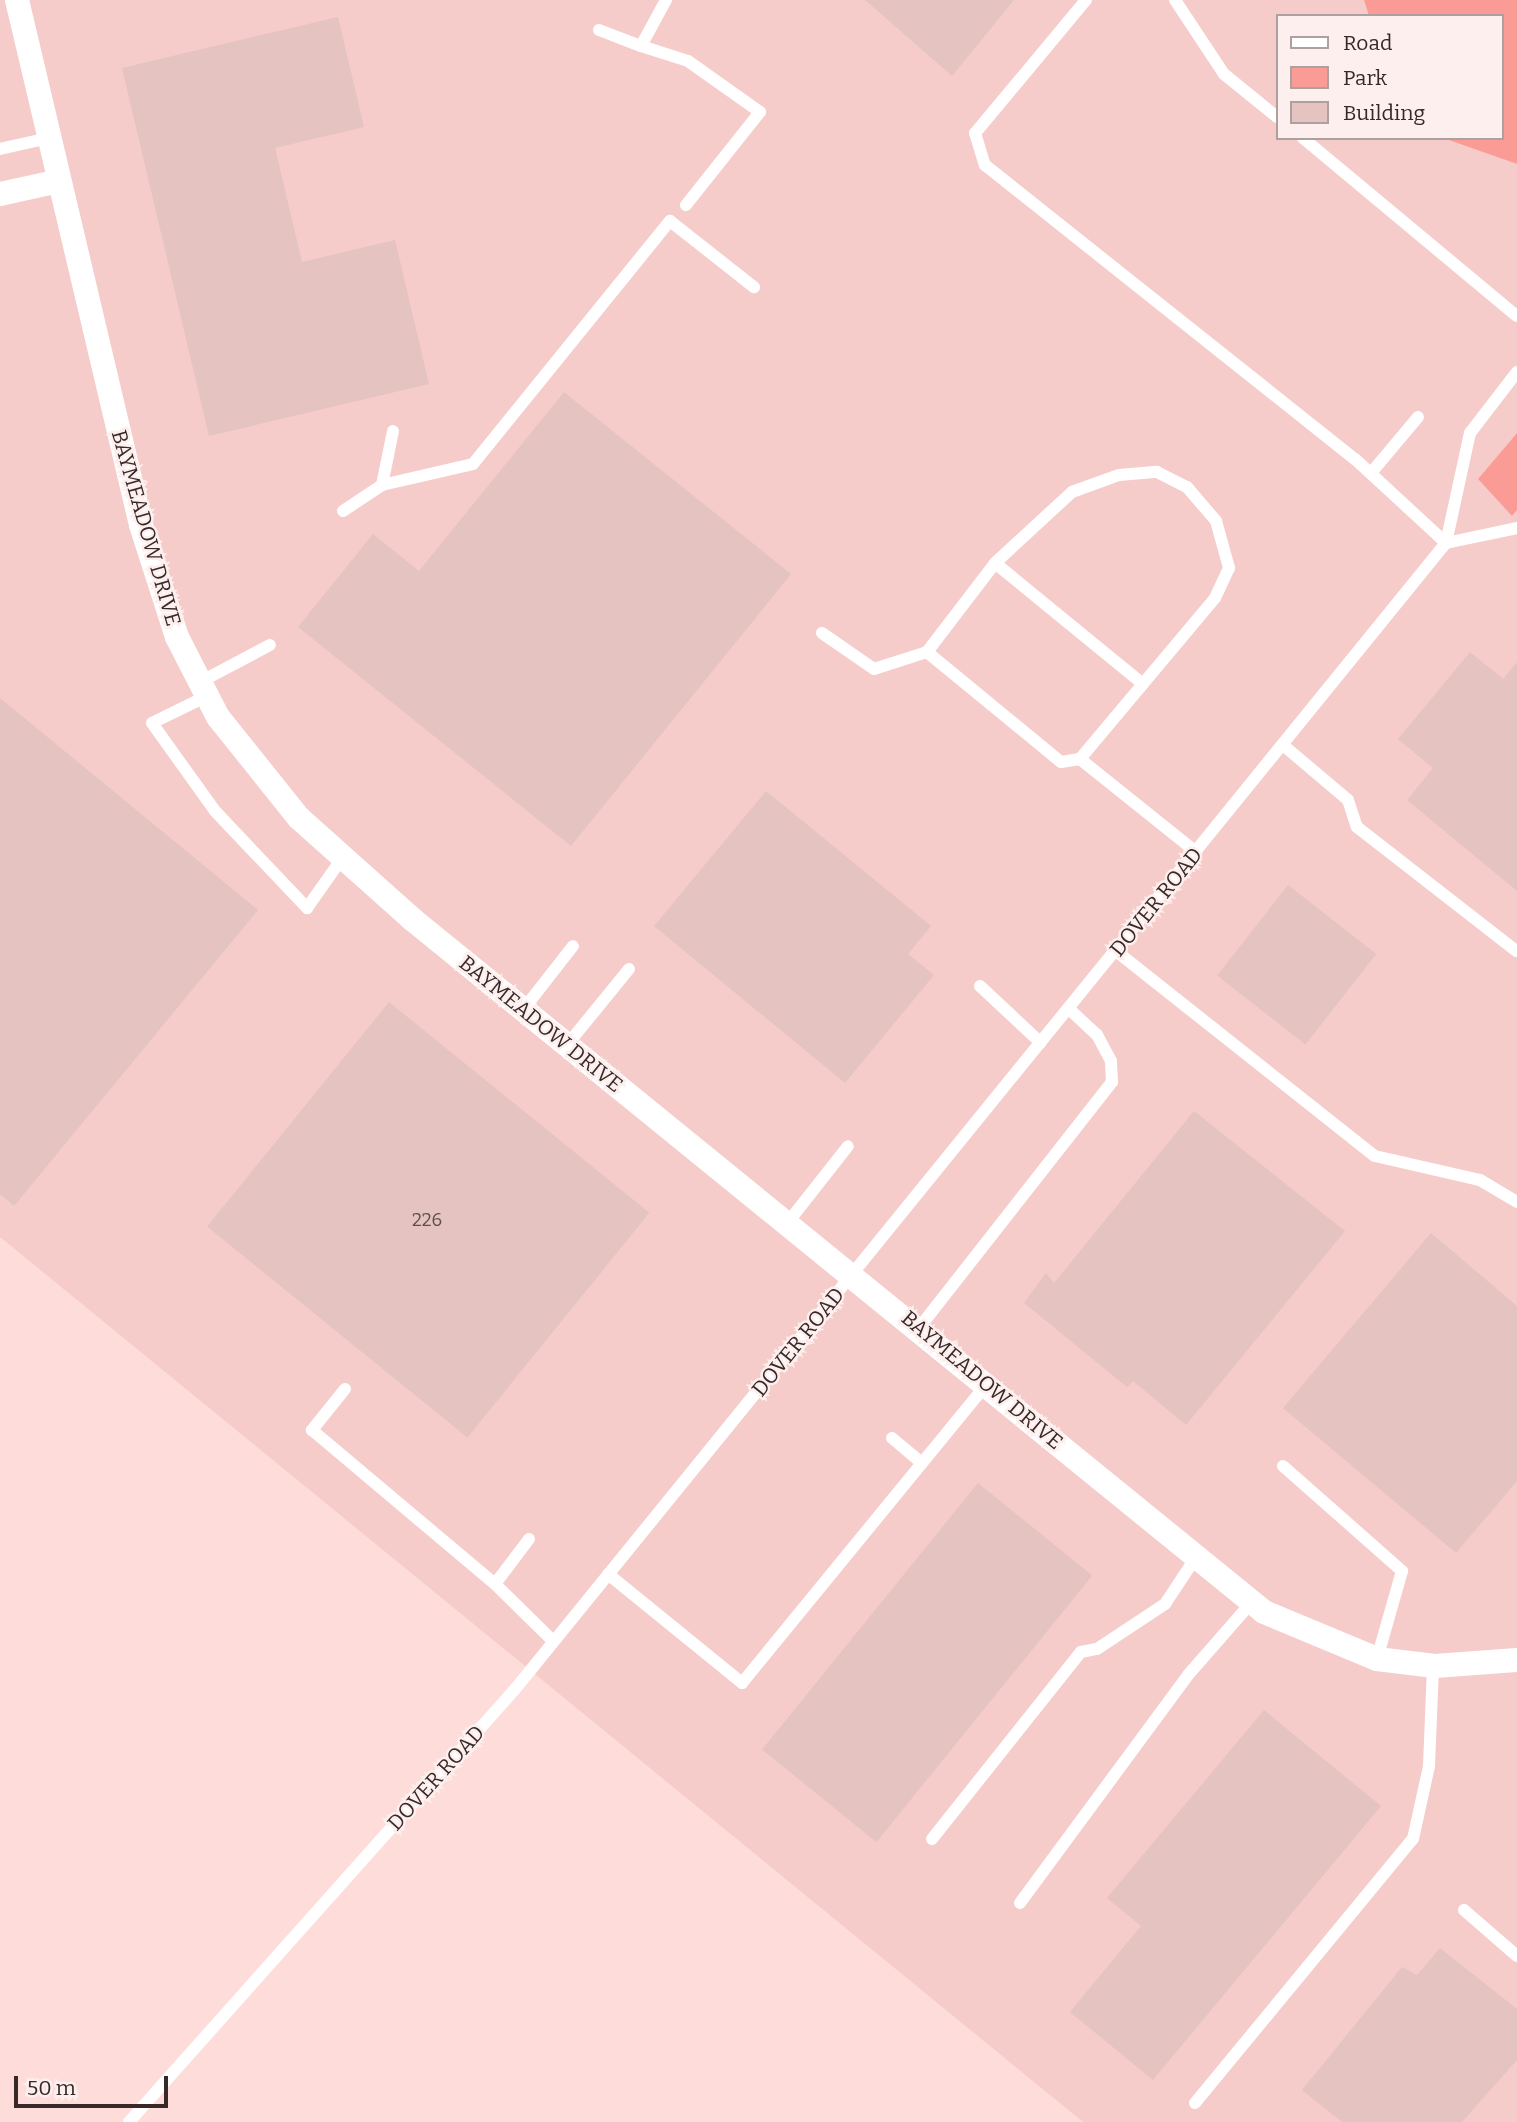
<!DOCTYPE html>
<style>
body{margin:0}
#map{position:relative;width:1517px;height:2122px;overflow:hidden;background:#fedcda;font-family:Bitter,serif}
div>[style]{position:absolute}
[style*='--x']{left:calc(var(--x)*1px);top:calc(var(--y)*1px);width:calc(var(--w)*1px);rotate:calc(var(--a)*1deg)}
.built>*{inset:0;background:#f5ccc9}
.green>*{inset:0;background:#fa9b95}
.building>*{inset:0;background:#e4c3c0;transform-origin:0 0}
.lane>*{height:12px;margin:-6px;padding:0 6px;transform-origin:6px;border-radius:6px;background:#fff}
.street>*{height:24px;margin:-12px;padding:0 12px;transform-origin:12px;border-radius:12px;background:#fff}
span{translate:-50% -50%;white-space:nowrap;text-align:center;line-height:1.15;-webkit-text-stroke:5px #fdefee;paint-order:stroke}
.number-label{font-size:18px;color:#62504e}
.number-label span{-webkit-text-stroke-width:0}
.street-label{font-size:21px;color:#362928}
.legend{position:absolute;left:1276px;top:14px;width:228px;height:126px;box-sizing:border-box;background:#fdefee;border:2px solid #ada09f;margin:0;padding:9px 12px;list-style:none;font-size:21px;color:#362928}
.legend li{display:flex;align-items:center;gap:14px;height:35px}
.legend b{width:35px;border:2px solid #ada09f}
.scale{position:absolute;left:14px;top:2076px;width:154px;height:32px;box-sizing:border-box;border:4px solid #362928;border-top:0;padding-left:9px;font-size:21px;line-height:24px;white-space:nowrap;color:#362928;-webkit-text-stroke:5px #fdefee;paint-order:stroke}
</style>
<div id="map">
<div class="built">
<i style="clip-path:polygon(0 0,1364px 0,1369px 16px,1277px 16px,1277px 138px,1443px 138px,1517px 164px,1517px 433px,1478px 479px,1512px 516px,1517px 510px,1517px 2122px,1083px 2122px,0 1237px)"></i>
</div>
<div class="green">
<i style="clip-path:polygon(1364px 0,1517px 0,1517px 164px,1443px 138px,1501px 138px,1501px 16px,1369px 16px)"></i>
<i style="clip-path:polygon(1517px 433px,1517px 510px,1512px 516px,1478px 479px)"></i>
</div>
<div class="building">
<i style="clip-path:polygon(865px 0,1014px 0,952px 76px)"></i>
<i style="clip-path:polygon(338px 17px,364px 127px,275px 148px,302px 262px,395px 240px,429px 384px,209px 436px,122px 68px)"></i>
<i style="clip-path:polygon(564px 392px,791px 574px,571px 846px,298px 627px,373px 534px,419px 571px)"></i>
<i style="clip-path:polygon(1470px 652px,1503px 679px,1517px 662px,1517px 891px,1407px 800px,1433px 768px,1398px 739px)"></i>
<i style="clip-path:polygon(0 698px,258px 910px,14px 1206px,0 1194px)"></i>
<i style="clip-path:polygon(766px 791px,931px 926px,908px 954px,934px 975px,845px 1083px,654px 926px)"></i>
<i style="left:1288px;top:885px;width:112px;height:115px;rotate:38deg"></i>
<i style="left:389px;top:1002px;width:335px;height:289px;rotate:39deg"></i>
<i style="clip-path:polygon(1194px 1111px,1345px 1231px,1186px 1425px,1133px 1381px,1127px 1387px,1024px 1303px,1046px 1273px,1054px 1283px)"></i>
<i style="clip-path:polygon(1431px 1233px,1517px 1306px,1517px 1481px,1456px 1553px,1283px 1408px)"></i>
<i style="left:978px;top:1483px;width:147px;height:343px;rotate:39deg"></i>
<i style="clip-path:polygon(1264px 1710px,1381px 1806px,1153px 2080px,1070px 2012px,1141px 1926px,1107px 1898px)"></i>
<i style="clip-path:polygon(1440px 1948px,1517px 2009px,1517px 2060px,1462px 2122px,1342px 2122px,1302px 2090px,1402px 1967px,1417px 1975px)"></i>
</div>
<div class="lane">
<i style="--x:666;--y:0;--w:52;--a:118.5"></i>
<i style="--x:641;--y:46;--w:49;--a:17.7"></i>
<i style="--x:688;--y:61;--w:88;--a:35.3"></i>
<i style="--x:760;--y:112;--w:119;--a:128.5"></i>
<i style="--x:1086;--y:0;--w:173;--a:129.8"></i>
<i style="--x:975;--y:133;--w:34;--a:73"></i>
<i style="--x:985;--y:165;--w:473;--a:38.5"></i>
<i style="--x:1355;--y:459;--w:124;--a:42.7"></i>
<i style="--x:1175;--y:0;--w:89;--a:56.5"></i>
<i style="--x:1224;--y:74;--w:68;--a:39.1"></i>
<i style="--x:599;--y:30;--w:45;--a:20.9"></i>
<i style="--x:1303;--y:138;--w:278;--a:39.8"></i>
<i style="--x:0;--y:149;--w:50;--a:-12.7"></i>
<i style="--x:1371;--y:473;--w:73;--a:-50"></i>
<i style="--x:382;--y:485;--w:93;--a:-13"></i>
<i style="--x:473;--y:464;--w:313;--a:-51"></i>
<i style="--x:670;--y:221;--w:107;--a:38.2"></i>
<i style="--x:343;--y:511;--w:47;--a:-33.7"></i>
<i style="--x:382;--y:485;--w:55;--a:-78.5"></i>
<i style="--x:1446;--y:543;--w:73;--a:-11.9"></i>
<i style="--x:995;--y:563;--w:191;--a:39.3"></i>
<i style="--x:822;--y:633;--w:63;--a:34.7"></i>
<i style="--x:874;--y:669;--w:56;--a:-17.8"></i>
<i style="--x:927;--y:652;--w:173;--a:39.4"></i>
<i style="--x:1061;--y:762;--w:19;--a:-9"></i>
<i style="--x:1080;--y:759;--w:149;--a:38.7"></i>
<i style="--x:927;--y:652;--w:112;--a:-52.6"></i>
<i style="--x:995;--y:563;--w:105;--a:-42.7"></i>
<i style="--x:1072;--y:492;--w:50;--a:-19.9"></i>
<i style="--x:1119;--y:475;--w:38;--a:-5"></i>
<i style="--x:1157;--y:472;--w:34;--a:27"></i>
<i style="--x:1187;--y:487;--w:45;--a:49.5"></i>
<i style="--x:1216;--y:521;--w:49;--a:74.5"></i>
<i style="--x:1229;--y:568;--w:33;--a:115"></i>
<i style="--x:1215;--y:598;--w:210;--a:130"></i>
<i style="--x:200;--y:682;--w:79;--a:-27.9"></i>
<i style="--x:207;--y:696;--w:61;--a:153.9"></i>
<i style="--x:152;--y:723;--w:108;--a:54.4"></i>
<i style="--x:215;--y:811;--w:134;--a:46.5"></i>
<i style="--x:307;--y:908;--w:62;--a:-54.8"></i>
<i style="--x:1283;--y:745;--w:85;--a:40.2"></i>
<i style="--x:1348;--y:800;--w:28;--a:72"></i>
<i style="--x:1357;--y:827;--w:202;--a:37.9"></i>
<i style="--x:1116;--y:951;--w:330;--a:38.4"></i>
<i style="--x:1375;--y:1156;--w:108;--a:12.9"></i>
<i style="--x:1480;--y:1180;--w:43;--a:30.7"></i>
<i style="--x:980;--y:986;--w:83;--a:43.1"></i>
<i style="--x:523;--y:1010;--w:81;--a:-52"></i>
<i style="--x:567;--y:1045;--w:98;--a:-50.8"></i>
<i style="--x:789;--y:1221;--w:95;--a:-51.8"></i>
<i style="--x:919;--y:1328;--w:313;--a:-51.9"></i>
<i style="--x:1112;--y:1082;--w:21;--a:-93"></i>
<i style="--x:1111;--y:1061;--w:30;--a:-118"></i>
<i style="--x:1097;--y:1035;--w:38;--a:-137"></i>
<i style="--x:345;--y:1389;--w:53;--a:128.8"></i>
<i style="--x:312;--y:1430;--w:239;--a:40.1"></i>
<i style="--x:892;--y:1438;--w:39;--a:40"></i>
<i style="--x:1283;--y:1466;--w:159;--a:41.4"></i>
<i style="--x:1402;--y:1571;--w:91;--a:105.9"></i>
<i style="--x:529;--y:1539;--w:56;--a:127.1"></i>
<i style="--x:495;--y:1584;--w:81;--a:44.5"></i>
<i style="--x:608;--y:1574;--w:173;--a:39.1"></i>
<i style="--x:742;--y:1683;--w:387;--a:-50.7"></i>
<i style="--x:932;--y:1839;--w:239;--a:-51.5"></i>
<i style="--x:1081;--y:1652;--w:16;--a:-11"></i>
<i style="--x:1097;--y:1649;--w:82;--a:-33.5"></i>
<i style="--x:1165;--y:1604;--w:56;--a:-56.6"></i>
<i style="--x:1020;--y:1903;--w:283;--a:-53.6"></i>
<i style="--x:1188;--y:1675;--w:97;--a:-48.8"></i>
<i style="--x:1464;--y:1910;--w:70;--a:41"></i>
<i style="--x:1195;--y:2103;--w:342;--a:-50.5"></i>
<i style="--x:1413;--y:1839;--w:75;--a:-77.6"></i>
<i style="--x:1429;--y:1766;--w:100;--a:-87.7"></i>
<i style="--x:129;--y:2122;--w:581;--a:-48.28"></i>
<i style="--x:516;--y:1688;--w:1475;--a:-50.92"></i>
<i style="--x:1446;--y:543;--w:113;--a:-77.7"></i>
<i style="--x:1470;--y:433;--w:77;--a:-52.4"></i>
</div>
<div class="street">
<i style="--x:17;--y:0;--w:539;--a:76.71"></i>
<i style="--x:141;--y:525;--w:118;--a:72.2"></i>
<i style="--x:177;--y:637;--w:90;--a:62.9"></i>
<i style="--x:218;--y:717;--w:129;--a:51.3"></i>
<i style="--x:299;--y:818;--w:152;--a:41.8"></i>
<i style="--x:412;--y:919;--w:1098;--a:39.12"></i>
<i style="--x:1264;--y:1612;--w:122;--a:22.6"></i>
<i style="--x:1377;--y:1659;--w:58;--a:6.9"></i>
<i style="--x:1435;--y:1666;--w:82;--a:-4.2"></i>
<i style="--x:0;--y:194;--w:60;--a:-12.4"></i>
</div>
<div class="number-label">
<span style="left:427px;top:1220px">226</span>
</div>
<div class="street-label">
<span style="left:146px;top:528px;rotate:74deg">BAYMEADOW DRIVE</span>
<span style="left:1156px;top:902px;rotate:-51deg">DOVER ROAD</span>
<span style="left:541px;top:1024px;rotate:39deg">BAYMEADOW DRIVE</span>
<span style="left:798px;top:1342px;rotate:-51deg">DOVER ROAD</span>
<span style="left:982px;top:1380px;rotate:40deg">BAYMEADOW DRIVE</span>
<span style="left:436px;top:1778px;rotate:-48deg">DOVER ROAD</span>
</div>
<ul class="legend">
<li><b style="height:9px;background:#fff"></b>Road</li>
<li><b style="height:19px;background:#fa9b95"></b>Park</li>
<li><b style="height:19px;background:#e4c3c0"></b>Building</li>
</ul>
<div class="scale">50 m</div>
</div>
